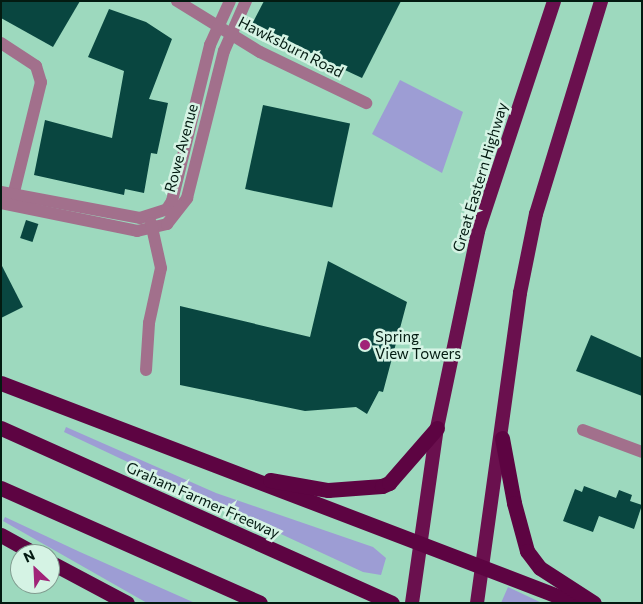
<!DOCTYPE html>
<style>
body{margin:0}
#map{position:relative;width:643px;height:604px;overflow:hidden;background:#9dd9be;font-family:Commissioner,sans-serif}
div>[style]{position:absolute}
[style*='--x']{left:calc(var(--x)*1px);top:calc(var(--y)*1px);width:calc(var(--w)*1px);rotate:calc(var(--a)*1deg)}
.green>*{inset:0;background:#9d9dd4}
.building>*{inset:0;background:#094640;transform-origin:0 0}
.minor>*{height:12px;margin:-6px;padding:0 6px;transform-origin:6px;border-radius:6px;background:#a2708c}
.trunk>*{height:14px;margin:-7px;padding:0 7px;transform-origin:7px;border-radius:7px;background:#6a104e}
.motorway>*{height:15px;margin:-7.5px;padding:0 7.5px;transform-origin:7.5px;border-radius:7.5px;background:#5d0442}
.dots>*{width:14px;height:14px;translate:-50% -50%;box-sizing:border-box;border:2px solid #d5f3e4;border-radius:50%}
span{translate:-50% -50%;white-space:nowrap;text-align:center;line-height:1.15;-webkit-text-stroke:5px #d5f3e4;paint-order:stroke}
.street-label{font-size:15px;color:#031a11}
.poi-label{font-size:15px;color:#031a11}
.left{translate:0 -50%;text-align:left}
.frame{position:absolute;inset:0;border:2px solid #031a11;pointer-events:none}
.north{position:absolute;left:10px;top:544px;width:50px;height:50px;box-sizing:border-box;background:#d5f3e4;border:1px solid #819c90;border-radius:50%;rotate:335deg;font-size:14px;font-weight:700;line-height:20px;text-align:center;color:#031a11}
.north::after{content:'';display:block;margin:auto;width:18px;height:22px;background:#a02377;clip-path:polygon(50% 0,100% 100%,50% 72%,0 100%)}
</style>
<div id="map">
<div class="green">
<i style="clip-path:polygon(400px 80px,463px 112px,442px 173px,372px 134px)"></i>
<i style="clip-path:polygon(66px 427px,216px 493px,373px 547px,386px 558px,381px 575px,363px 572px,270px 529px,64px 432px)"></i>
<i style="clip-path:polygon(5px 517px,80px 552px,195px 603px,147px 603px,3px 521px)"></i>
<i style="clip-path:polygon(508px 587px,542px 603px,501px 603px)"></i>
</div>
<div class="building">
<i style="clip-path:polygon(1px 1px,80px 1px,53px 47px,1px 18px)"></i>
<i style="clip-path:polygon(264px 1px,401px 1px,362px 78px,251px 26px)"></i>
<i style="clip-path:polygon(109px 9px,146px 22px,172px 39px,149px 99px,168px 103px,157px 154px,151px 153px,144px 193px,125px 189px,124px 195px,34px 175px,45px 120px,112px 138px,124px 71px,88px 57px)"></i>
<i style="left:263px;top:105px;width:89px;height:86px;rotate:12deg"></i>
<i style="left:26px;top:220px;width:13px;height:19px;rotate:18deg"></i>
<i style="clip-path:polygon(328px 261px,407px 302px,383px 392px,379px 391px,367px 414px,356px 407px,305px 411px,180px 385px,180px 306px,310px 337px)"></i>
<i style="clip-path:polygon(1px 264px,23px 307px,1px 318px)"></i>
<i style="clip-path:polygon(591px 335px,642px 358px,642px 396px,576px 371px)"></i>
<i style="clip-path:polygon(584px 486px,616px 498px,619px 490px,632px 495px,630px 501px,642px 505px,634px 529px,599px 516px,593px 532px,563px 521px,575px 489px,582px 492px)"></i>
</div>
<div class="minor">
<i style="--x:177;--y:1;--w:97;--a:31.6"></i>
<i style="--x:260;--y:52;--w:118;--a:25.7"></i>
<i style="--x:1;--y:43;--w:42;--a:33.3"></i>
<i style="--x:36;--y:66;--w:17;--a:73"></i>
<i style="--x:41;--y:82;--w:122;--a:103.8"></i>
<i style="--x:1;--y:192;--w:141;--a:10.6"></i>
<i style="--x:140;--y:218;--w:28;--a:-18"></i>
<i style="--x:167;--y:209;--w:9;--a:-58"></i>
<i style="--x:172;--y:201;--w:161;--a:-76.3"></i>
<i style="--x:210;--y:45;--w:48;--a:-65.6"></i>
<i style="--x:1;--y:203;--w:139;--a:11.6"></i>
<i style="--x:137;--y:231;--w:31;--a:-13"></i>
<i style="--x:167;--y:224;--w:33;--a:-52"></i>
<i style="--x:187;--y:198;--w:152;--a:-75.9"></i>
<i style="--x:224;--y:51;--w:55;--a:-66.3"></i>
<i style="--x:146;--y:370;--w:47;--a:-86.3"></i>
<i style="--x:149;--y:323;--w:56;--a:-77.7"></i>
<i style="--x:161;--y:268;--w:46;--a:-102.5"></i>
<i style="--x:583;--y:430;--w:63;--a:20.4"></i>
</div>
<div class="trunk">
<i style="--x:412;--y:603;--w:177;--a:-81.9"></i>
<i style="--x:437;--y:428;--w:201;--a:-78.2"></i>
<i style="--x:478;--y:231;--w:242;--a:-71.7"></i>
<i style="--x:477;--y:603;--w:313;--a:-82.1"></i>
<i style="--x:520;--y:293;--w:81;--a:-78.6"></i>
<i style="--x:536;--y:214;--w:223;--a:-73"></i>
</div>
<div class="motorway">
<i style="--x:1;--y:383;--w:616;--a:20.94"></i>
<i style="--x:1;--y:428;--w:428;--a:24.1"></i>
<i style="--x:502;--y:438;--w:66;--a:79.5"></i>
<i style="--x:514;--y:503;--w:50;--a:74.8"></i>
<i style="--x:527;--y:551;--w:21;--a:53"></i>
<i style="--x:540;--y:568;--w:64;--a:32.9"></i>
<i style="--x:270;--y:480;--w:59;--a:9.8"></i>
<i style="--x:328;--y:490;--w:54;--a:-4.2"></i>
<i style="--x:382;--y:486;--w:8;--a:-23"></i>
<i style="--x:389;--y:483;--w:73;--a:-48.9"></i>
<i style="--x:1;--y:488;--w:283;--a:23.9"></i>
<i style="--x:1;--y:535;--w:39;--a:29"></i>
<i style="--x:50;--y:562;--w:87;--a:28"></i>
</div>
<div class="dots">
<i style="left:365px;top:345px;background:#a02377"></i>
</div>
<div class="street-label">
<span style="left:291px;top:47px;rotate:27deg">Hawksburn Road</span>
<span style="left:181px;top:148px;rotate:-75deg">Rowe Avenue</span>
<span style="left:480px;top:177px;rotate:-73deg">Great Eastern Highway</span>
<span style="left:203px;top:500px;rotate:24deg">Graham Farmer Freeway</span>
</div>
<div class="poi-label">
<span class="left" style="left:375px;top:345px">Spring<br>View Towers</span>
</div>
<div class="frame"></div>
<div class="north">N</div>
</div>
